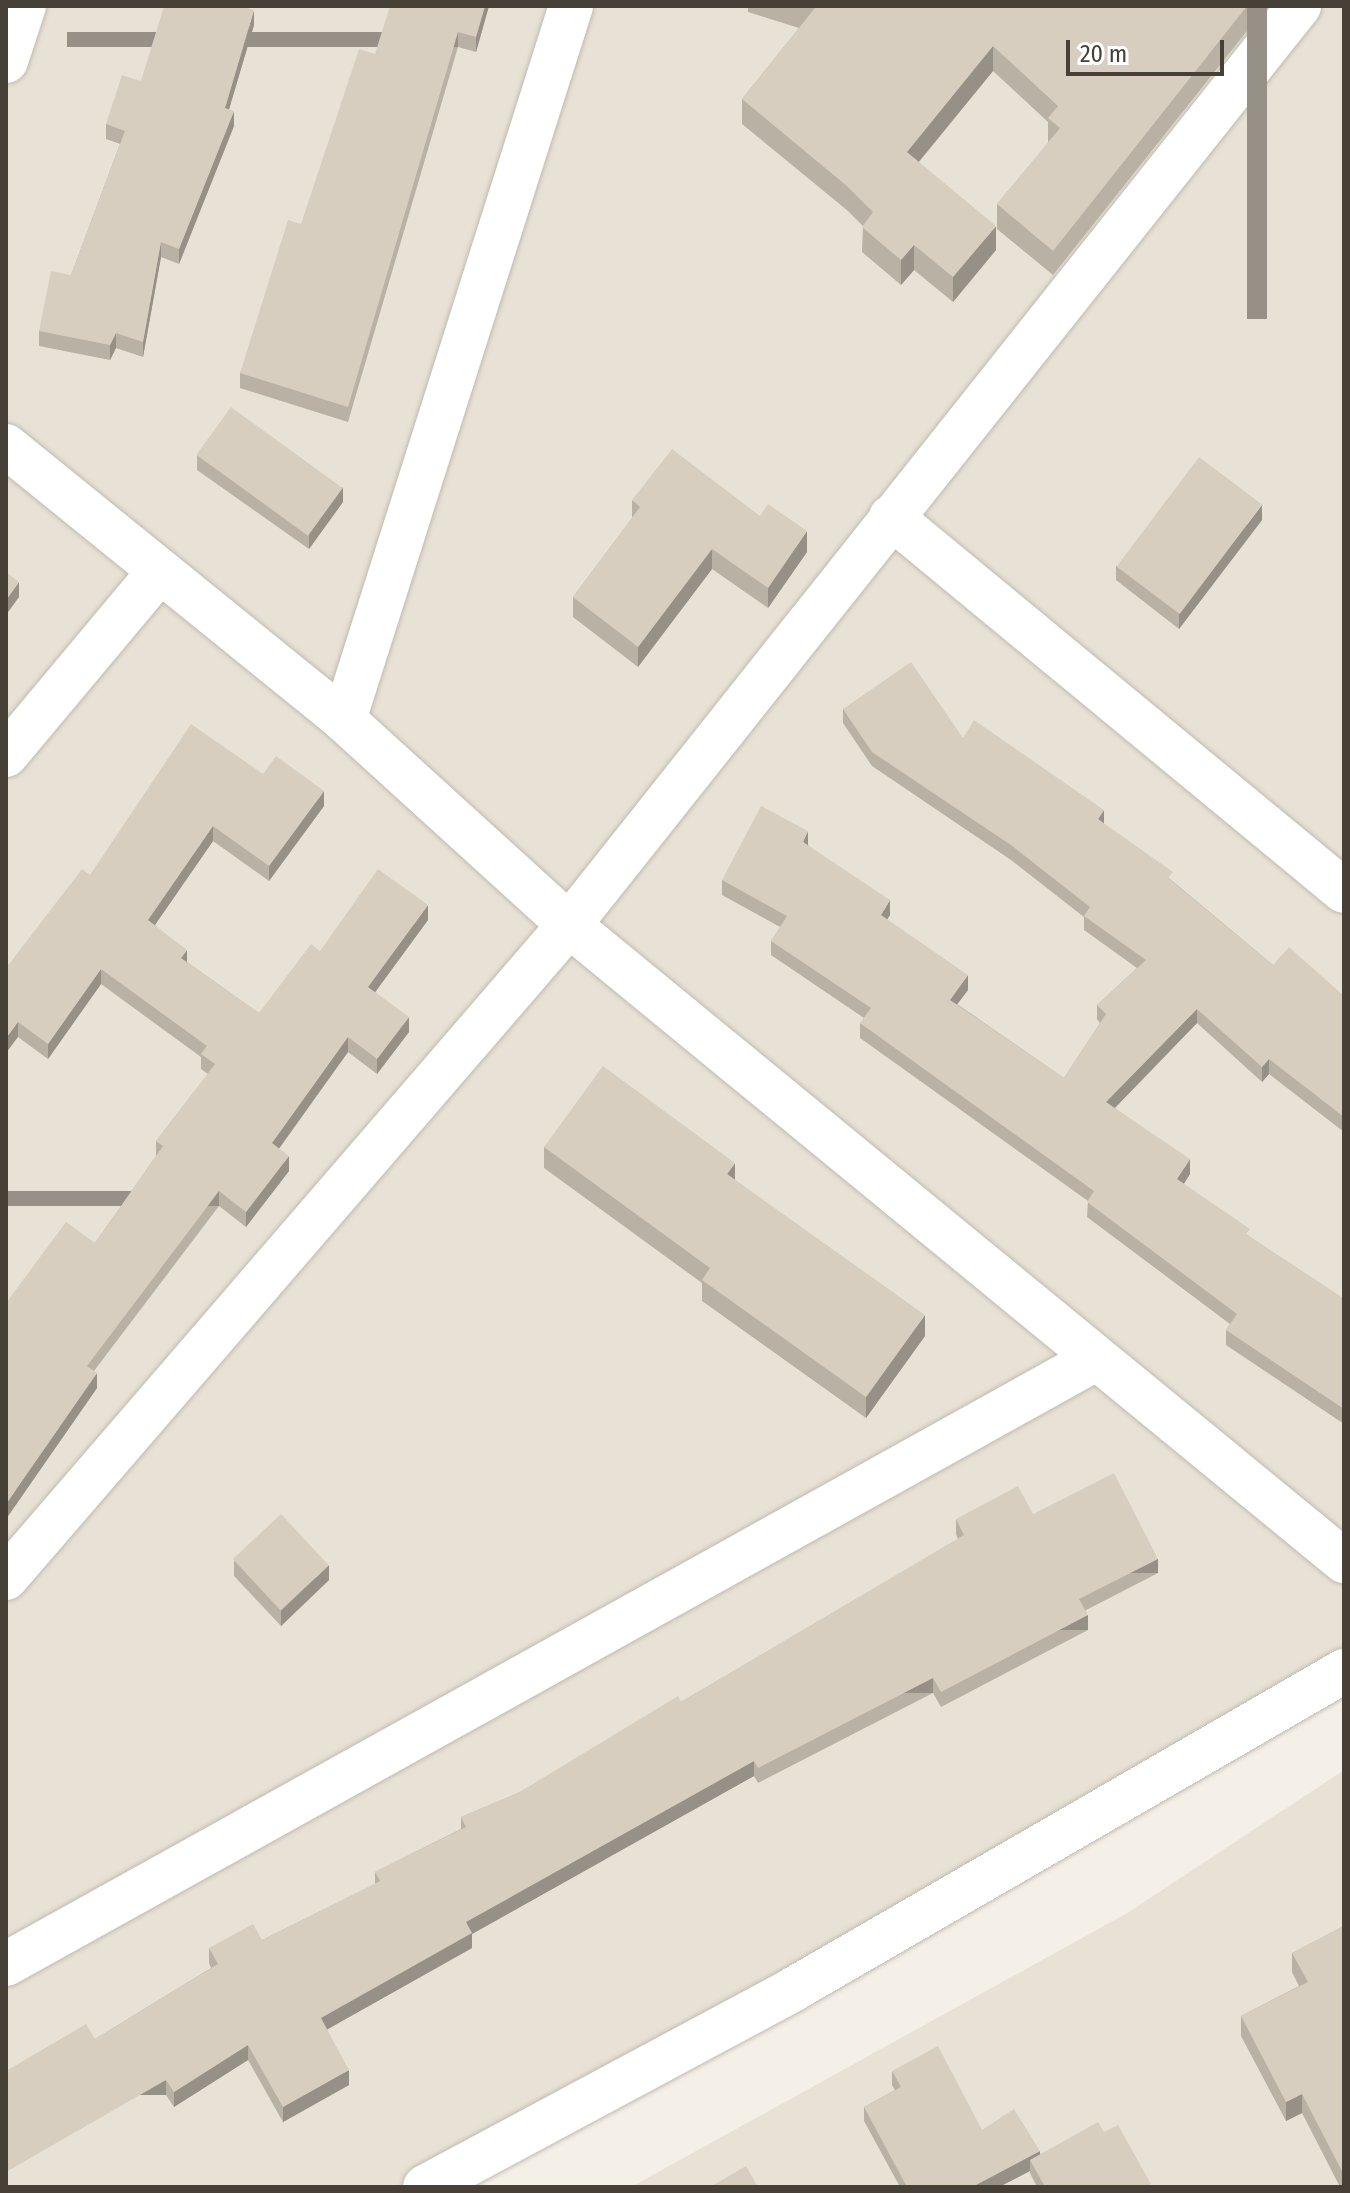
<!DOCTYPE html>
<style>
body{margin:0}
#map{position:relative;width:1350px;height:2193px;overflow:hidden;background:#f4f0e8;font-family:"Fira Sans Condensed",sans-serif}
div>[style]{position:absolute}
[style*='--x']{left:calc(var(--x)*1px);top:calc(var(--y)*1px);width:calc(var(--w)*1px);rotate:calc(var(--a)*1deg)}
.residential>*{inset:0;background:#e8e2d6}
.roads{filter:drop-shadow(0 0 2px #c2baae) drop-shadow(0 0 2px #c2baae)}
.minor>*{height:44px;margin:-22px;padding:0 22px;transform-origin:22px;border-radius:22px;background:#fff}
.tertiary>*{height:44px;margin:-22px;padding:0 22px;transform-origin:22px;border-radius:22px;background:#fff}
.wall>*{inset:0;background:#bab1a5}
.shaded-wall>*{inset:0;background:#979086;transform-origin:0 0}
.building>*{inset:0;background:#d8cec0;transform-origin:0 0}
span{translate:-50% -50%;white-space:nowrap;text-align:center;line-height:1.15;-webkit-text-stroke:6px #fff;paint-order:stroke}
.frame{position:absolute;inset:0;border:8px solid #474037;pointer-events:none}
.scale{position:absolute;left:1066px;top:40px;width:158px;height:36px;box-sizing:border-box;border:4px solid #474037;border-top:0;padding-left:10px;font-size:24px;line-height:28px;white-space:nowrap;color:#474037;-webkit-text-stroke:6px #fff;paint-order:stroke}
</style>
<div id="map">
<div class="residential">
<i style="clip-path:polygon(6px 6px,1344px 6px,1344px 1690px,433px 2187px,6px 2187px)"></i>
<i style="clip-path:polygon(1344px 1770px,1344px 2187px,631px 2187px,1129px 1912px)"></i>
</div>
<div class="roads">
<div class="minor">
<i style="--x:6;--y:61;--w:58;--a:-71.9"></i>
<i style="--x:6;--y:446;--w:435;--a:39"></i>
<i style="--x:344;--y:720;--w:304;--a:42.3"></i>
<i style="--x:569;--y:925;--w:1003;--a:39.37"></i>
<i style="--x:891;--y:517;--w:587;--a:39.54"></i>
<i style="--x:344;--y:720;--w:749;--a:-72.36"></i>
<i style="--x:6;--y:755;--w:237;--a:-50.1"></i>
<i style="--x:6;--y:1578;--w:862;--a:-49.23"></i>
<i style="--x:569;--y:925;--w:1174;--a:-51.54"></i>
<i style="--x:6;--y:1964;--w:1242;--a:-29.04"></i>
</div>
<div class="tertiary">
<i style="--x:425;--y:2187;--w:417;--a:-28.2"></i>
<i style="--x:792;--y:1990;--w:638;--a:-30.02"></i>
</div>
</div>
<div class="wall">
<i style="clip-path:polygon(489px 6px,476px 52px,458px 47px,348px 422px,240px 388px,240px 373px,375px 54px)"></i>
<i style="clip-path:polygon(748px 6px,1267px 6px,1053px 275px,997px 229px,997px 204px,1048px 143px,1048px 122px,993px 71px,919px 162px,996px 250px,953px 302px,914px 270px,901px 285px,862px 252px,863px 226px,848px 211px,742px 124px,742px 99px,799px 28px,748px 12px)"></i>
<i style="clip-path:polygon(254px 25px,229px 109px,234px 126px,179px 264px,161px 257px,143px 357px,116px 348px,110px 360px,39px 346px,39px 331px,71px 275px,120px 144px,106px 139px,106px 124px,141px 81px)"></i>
<i style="clip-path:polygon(197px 455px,343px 502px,309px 549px,197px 470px)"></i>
<i style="clip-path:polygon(632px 500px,807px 552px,768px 608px,712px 569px,638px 667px,573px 617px,573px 597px,632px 518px)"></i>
<i style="clip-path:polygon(1262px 520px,1179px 629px,1116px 580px,1116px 566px)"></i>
<i style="clip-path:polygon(843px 709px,963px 738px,1104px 824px,1273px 965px,1344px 996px,1344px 1132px,1269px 1074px,1262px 1082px,1197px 1023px,1115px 1108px,1190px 1174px,1184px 1184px,1250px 1237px,1344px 1299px,1344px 1424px,1226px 1345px,1226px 1330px,1230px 1324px,1087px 1217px,1088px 1201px,860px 1038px,860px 1023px,864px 1018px,771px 955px,771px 941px,780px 927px,722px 895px,722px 880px,808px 845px,890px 915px,887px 919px,968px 990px,957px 1004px,1064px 1078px,1100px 1023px,1097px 1019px,1097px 1005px,1137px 968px,1084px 930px,1084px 917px,1011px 860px,872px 766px,843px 723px)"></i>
<i style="clip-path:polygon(263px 774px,324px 806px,269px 881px,213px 841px,155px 925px,187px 962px,259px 1013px,320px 951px,428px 920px,375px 992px,409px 1032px,377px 1074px,348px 1052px,279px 1149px,289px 1171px,246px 1227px,219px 1206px,94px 1371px,97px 1388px,6px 1519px,95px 1243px,156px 1156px,156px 1141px,208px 1074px,201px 1069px,201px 1057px,101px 984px,48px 1059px,18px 1037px,6px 968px,90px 875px)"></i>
<i style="clip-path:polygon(544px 1147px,735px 1180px,925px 1336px,866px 1418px,702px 1301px,702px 1283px,544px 1168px)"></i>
<i style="clip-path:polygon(1033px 1514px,1158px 1573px,1086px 1610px,1088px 1630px,941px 1707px,933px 1693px,758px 1783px,754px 1776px,472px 1934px,472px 1948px,327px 2029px,349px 2085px,283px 2122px,248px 2060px,174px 2107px,166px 2095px,95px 2039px,211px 1968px,209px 1963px,209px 1948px,262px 1940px,375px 1884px,375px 1872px,461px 1829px,461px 1817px,518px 1793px,681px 1702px,958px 1539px,956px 1534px,956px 1519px)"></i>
<i style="clip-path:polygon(234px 1561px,329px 1580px,281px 1626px,234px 1576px)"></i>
<i style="clip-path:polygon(1344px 1926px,1344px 2187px,1340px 2187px,1302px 2113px,1286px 2121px,1241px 2036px,1241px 2016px,1299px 1986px,1292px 1972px,1292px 1953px)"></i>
<i style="clip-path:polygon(892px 2071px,982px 2130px,1040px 2154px,1104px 2132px,1151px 2187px,1037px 2187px,1030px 2173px,1030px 2171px,999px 2187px,900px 2187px,864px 2121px,864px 2107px,895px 2090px,892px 2085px)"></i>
</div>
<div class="shaded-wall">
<i style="clip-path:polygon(485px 6px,489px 6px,476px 52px,476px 37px)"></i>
<i style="left:1247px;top:6px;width:20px;height:313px"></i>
<i style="clip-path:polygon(254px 10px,254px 25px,225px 123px,225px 108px)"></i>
<i style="left:458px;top:32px;width:15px;height:391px;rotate:90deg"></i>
<i style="clip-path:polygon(993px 46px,993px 71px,907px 176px,907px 152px)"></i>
<i style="clip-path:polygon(234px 111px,234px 126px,179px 264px,179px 249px)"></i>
<i style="clip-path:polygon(996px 226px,996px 250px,953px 302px,953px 277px)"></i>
<i style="clip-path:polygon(161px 242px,161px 257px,143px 357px,143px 342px)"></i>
<i style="clip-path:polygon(914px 245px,914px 270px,901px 285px,901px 260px)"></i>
<i style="clip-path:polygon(116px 333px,116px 348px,110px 360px,110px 345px)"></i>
<i style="clip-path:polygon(343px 487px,343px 502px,309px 549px,309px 534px)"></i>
<i style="clip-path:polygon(1262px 505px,1262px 520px,1179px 629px,1179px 614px)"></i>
<i style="clip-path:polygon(807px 531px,807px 552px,768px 608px,768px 588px)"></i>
<i style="clip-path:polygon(712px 549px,712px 569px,638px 667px,638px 647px)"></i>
<i style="clip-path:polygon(19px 582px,19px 597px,6px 615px,6px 600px)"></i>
<i style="clip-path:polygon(324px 791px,324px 806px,269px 881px,269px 866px)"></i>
<i style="clip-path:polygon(1104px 810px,1104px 825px,1098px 819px)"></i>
<i style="clip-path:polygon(213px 826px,213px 841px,148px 935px,148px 920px)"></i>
<i style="clip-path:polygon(808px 831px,808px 846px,803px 842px)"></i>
<i style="clip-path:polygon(890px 900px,890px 915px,881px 929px,881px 915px)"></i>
<i style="clip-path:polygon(428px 905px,428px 920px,368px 1002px,368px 987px)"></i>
<i style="clip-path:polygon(187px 950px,187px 965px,181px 958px)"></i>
<i style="clip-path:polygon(101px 969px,101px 984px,48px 1059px,48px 1044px)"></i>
<i style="clip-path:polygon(968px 975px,968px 990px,950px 1014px,950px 1000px)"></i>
<i style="clip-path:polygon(1197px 1009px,1197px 1023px,1106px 1117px,1106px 1102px)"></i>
<i style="clip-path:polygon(409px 1017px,409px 1032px,377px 1074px,377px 1059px)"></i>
<i style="clip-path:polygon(18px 1022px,18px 1037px,6px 1053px,6px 1038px)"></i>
<i style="clip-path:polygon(348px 1037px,348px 1052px,272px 1158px,272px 1143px)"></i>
<i style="clip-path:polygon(1269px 1059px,1269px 1074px,1262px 1082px,1262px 1067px)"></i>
<i style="clip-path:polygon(289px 1156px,289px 1171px,246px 1227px,246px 1212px)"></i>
<i style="clip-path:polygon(1190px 1159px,1190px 1174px,1177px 1194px,1177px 1179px)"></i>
<i style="clip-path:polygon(735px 1163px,735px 1184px,727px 1174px)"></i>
<i style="left:219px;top:1191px;width:15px;height:219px;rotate:90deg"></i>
<i style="clip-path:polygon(925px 1315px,925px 1336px,866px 1418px,866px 1397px)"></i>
<i style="clip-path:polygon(97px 1373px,97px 1388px,6px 1519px,6px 1504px)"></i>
<i style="left:1158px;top:1559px;width:14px;height:89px;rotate:90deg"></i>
<i style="clip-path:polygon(329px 1565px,329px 1580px,281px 1626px,281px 1611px)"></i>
<i style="left:1088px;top:1615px;width:15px;height:166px;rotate:90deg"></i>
<i style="left:933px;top:1678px;width:15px;height:197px;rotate:90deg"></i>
<i style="clip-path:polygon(754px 1761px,754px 1776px,472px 1934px,472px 1948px,321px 2033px,321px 2018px,466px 1922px)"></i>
<i style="clip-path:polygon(248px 2045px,248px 2060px,174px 2107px,174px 2092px)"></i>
<i style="clip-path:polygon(349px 2070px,349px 2085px,283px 2122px,283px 2107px)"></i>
<i style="left:166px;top:2080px;width:15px;height:185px;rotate:90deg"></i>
<i style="clip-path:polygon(1302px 2094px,1302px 2113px,1286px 2121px,1286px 2102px)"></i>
<i style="clip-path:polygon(1040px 2151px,1040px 2165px,1030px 2160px,1030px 2171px,999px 2187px,972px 2187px)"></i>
</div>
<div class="building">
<i style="clip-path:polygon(164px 6px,240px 6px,254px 10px,225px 108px,234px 111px,179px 249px,161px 242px,143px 342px,116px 333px,110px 345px,39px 331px,51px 271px,71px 275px,125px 131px,106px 124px,122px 75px,141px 81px)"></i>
<i style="clip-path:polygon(390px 6px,485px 6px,476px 37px,458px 32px,348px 407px,240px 373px,288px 220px,301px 224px,359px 49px,375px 54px)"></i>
<i style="clip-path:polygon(809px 6px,1247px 6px,1053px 251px,997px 204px,1060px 128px,1048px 118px,1058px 106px,993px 46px,907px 152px,996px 226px,953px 277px,914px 245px,901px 260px,862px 227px,873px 212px,848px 187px,742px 99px,815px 8px)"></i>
<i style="left:231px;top:407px;width:138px;height:59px;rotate:36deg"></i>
<i style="clip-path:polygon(672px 449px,760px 516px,768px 504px,807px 531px,768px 588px,712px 549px,638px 647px,573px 597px,640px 507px,632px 500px)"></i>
<i style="left:1199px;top:457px;width:79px;height:137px;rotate:37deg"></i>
<i style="clip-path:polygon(6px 572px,19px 582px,6px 600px)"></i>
<i style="clip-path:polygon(911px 662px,963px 738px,974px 720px,1104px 810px,1098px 819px,1173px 872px,1168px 878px,1273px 965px,1289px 947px,1344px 996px,1344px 1117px,1269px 1059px,1262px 1067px,1197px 1009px,1106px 1102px,1190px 1159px,1177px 1179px,1250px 1229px,1246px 1234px,1344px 1299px,1344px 1409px,1226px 1330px,1237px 1314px,1087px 1202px,1094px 1191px,860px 1023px,871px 1008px,771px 941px,787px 916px,722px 880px,761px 806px,808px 831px,803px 842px,890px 900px,881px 915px,968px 975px,950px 1000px,1064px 1078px,1106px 1014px,1097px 1005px,1146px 960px,1084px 916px,1090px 907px,1011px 845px,872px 752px,843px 709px)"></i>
<i style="clip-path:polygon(191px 724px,263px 774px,276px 756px,324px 791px,269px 866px,213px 826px,148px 920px,187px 950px,181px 958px,259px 1013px,311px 944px,320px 951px,378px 869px,428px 905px,368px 987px,409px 1017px,377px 1059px,348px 1037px,272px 1143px,289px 1156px,246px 1212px,219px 1191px,87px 1366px,97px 1373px,6px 1504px,6px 1303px,66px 1222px,95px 1243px,163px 1146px,156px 1141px,215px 1064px,201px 1054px,207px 1046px,101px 969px,48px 1044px,18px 1022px,6px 1038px,6px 968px,82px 869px,90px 875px)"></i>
<i style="clip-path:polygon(603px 1066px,735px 1163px,727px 1174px,925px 1315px,866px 1397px,702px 1280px,710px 1268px,544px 1147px)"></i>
<i style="clip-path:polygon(1114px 1473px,1158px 1559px,1079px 1599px,1088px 1615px,941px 1692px,933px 1678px,758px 1768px,754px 1761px,466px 1922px,472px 1933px,321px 2018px,349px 2070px,283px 2107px,248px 2045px,174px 2092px,166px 2080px,6px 2172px,6px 2071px,86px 2024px,95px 2039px,218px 1964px,209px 1948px,253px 1924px,262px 1940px,380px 1881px,375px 1872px,466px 1827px,461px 1817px,518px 1793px,678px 1696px,681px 1702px,964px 1535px,956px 1519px,1018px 1486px,1033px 1514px)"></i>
<i style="left:281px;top:1514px;width:70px;height:66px;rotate:47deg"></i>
<i style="clip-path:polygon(1344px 1926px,1344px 2175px,1302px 2094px,1286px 2102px,1241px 2016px,1308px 1982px,1292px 1953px)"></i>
<i style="clip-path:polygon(938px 2046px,982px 2130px,1014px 2109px,1040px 2151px,972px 2187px,907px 2187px,864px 2107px,901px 2087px,892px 2071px)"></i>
<i style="clip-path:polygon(1098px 2122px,1104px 2132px,1118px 2125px,1151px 2184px,1146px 2187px,1045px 2187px,1030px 2160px)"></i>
<i style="clip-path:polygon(746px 2166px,758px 2187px,710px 2187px)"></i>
</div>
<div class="frame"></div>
<div class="scale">20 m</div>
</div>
